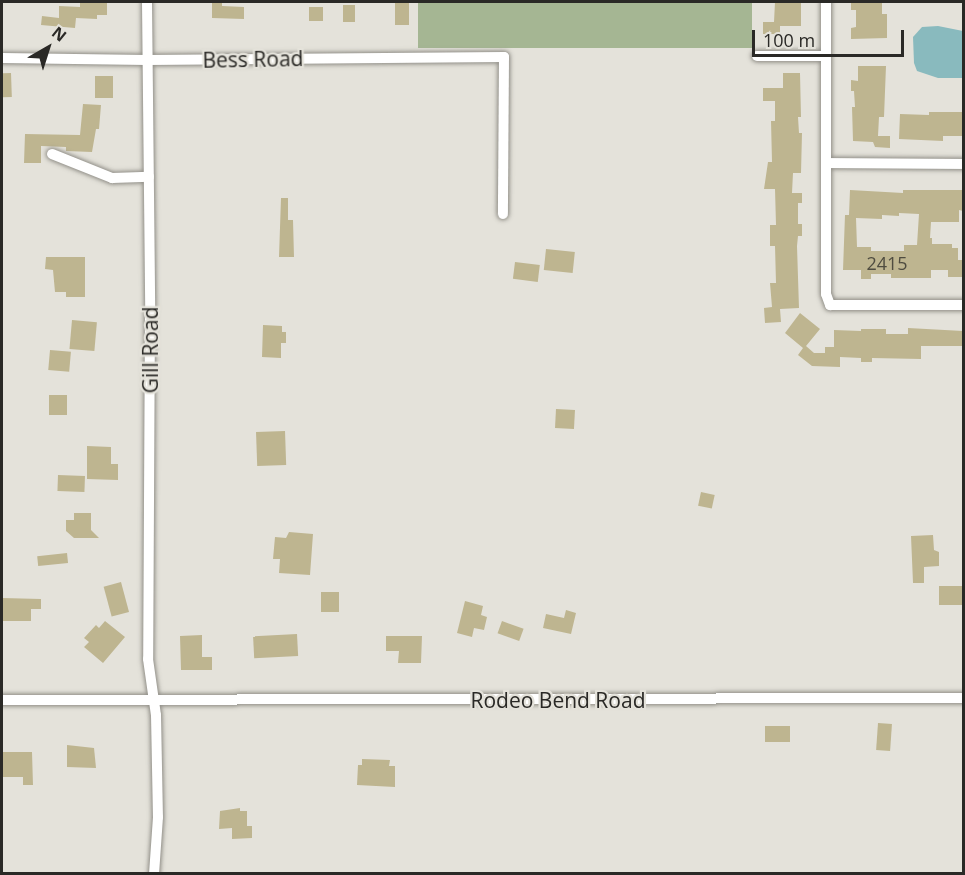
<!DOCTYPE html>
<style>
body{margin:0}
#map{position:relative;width:965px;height:875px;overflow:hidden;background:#e4e2da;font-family:"Open Sans",sans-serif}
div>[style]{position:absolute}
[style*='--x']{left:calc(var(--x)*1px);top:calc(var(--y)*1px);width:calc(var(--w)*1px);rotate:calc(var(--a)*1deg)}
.forest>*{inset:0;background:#a5b693;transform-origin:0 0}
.water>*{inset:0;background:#89babe}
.building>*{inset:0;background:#beb590;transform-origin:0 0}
.roads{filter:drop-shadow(0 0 2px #929089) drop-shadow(0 0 2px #929089)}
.minor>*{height:10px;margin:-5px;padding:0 5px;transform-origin:5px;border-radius:5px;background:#fff}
span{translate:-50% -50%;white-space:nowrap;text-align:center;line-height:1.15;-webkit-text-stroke:4.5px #e4e2da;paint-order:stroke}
.number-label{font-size:18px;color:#4f4c40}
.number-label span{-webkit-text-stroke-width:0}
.street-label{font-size:21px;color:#2a2926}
.frame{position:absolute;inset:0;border:3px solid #2a2926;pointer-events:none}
.north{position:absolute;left:18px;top:18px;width:60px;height:60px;-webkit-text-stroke:4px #e4e2da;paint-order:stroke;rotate:39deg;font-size:16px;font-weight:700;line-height:24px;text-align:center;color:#2a2926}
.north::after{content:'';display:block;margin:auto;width:21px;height:27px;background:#2a2926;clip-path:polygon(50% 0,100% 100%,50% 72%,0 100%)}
.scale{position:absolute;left:752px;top:30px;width:152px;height:27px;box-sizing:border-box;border:3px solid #2a2926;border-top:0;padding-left:8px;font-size:18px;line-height:21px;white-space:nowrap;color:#2a2926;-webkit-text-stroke:4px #e4e2da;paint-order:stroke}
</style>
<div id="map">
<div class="forest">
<i style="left:418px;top:2px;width:334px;height:46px"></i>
</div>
<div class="water">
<i style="clip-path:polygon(938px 26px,963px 31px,963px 78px,938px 78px,917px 71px,914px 63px,913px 37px,922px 27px)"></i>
</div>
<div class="building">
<i style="clip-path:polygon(80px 2px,107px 2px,107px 15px,97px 15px,97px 19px,76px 18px,75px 28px,41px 25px,42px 16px,59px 18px,59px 6px,80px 7px)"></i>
<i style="clip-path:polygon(212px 2px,222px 2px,222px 6px,244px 7px,244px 19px,212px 18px)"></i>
<i style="left:395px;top:2px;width:14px;height:23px"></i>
<i style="clip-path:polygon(775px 2px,801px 2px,801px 26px,780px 26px,780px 34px,763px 34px,763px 22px,774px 22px)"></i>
<i style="clip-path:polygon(851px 2px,882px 2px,882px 14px,887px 14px,887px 38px,851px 39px,851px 28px,856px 27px,856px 10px,851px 10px)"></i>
<i style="left:343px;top:5px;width:12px;height:17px"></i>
<i style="left:309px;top:7px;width:14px;height:14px"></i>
<i style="clip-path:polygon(858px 66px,886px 66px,884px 117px,879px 117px,878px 136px,890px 136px,890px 148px,875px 147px,873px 142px,853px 141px,852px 107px,855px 107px,854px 91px,851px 91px,851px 80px,858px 81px)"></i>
<i style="left:11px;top:73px;width:24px;height:9px;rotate:88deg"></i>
<i style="clip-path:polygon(783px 73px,800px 73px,801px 117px,798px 117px,799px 133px,802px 133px,801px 173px,793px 173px,792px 193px,802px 193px,802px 203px,798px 203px,798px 224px,802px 224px,802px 236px,798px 236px,797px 246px,799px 308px,780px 309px,781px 322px,765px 323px,764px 308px,772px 307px,770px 283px,776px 283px,775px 246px,770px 246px,770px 225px,776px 225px,775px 189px,764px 189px,768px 162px,772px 162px,771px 121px,775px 121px,775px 101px,763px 101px,763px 88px,783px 88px)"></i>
<i style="left:95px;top:76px;width:18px;height:22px"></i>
<i style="clip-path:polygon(83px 104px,101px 105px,99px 129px,96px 129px,92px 152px,66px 151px,66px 147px,41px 146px,41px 163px,24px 163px,25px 134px,80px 135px)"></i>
<i style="clip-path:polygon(929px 112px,963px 112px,963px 136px,943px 136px,943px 141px,899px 139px,900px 114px,929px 115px)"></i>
<i style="clip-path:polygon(evenodd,850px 190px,903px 193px,903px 190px,963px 190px,963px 211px,959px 210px,959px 222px,931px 222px,930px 238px,932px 238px,932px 244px,952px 244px,952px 248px,958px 248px,958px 260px,963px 260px,963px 277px,948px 277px,948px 270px,931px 270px,931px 278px,891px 278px,891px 274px,871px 274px,871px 279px,861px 279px,861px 270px,843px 270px,845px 215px,849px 215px,850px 190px,899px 213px,919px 214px,917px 245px,904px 245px,904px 251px,871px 251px,871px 247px,857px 247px,856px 218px,882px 219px,882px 215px,899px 216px,899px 213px)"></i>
<i style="clip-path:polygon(281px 198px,288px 198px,288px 220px,293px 220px,294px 257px,279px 257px)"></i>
<i style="left:546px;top:249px;width:29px;height:21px;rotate:6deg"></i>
<i style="clip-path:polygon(46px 257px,85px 257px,85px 297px,66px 297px,66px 292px,55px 292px,53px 270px,45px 269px)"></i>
<i style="left:515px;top:262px;width:25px;height:17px;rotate:7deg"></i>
<i style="clip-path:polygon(800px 313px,820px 329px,806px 346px,814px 353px,825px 353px,825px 347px,834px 347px,834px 330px,861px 331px,861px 329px,886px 329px,886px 334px,908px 334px,908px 328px,963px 331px,963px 346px,921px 346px,921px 359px,872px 358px,872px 362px,861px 362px,861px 358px,840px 357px,840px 367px,812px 366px,798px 355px,803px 348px,785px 333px)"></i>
<i style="left:72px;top:320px;width:25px;height:29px;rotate:5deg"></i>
<i style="clip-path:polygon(263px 325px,282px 326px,282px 332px,286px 332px,286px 343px,281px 343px,281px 358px,262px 357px)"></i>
<i style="left:50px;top:350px;width:21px;height:20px;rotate:5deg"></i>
<i style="left:49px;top:395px;width:18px;height:20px"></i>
<i style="left:556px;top:409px;width:19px;height:19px;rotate:3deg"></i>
<i style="left:285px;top:431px;width:34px;height:29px;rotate:88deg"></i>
<i style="clip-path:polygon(87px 446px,111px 447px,111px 464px,118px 464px,118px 480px,87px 479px)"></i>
<i style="left:58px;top:475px;width:27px;height:16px;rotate:2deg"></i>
<i style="left:701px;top:492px;width:14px;height:14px;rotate:12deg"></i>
<i style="clip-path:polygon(74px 513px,91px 513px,91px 530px,99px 538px,74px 538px,66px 531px,66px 520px,74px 520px)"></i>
<i style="clip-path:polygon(289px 532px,313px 534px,310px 575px,279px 573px,280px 559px,273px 559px,275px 537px,286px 538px)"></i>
<i style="clip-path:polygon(933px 535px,934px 550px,939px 552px,939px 566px,924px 567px,924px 583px,913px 583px,911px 536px)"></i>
<i style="left:67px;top:553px;width:10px;height:30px;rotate:84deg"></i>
<i style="left:121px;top:582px;width:31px;height:18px;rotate:75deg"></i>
<i style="left:963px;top:586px;width:19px;height:24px;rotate:90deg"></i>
<i style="left:321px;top:592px;width:18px;height:20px"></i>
<i style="clip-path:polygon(2px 598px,41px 599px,41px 609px,31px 609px,31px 621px,2px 621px)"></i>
<i style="clip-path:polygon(465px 601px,483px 606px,481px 615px,487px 617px,484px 630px,474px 628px,472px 637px,457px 633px)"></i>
<i style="clip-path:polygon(566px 610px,576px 613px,571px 634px,543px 628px,546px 614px,564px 618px)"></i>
<i style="clip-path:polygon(105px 621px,125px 637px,103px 663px,84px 647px,89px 642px,84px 638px,96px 625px,99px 628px)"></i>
<i style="left:502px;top:621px;width:23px;height:13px;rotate:20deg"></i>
<i style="left:297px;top:634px;width:22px;height:44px;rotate:87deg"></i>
<i style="clip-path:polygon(202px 635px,202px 657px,212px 657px,212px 670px,181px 670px,180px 636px)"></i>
<i style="clip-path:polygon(386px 636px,422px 636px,421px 663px,398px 663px,399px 651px,386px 651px)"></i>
<i style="left:878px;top:723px;width:14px;height:27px;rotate:4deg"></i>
<i style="left:765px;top:726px;width:25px;height:16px"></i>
<i style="clip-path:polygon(67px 745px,94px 748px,96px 768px,67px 767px)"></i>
<i style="clip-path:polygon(2px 752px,32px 752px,33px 785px,23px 785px,23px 777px,2px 777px)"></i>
<i style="clip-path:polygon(362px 759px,390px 760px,389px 766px,395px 766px,395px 787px,357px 785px,358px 765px,362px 765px)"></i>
<i style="clip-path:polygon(240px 808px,240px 811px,247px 811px,247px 826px,252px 826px,252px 838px,232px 839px,232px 828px,219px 829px,220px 811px)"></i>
</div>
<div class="roads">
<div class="minor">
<i style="--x:147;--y:2;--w:309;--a:89.4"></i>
<i style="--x:150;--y:311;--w:348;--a:90.3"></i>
<i style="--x:148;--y:659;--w:57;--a:81.9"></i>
<i style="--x:156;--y:715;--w:102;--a:88.9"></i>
<i style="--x:158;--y:817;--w:57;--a:94"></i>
<i style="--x:826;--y:2;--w:292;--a:90"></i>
<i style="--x:826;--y:294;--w:12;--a:70"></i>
<i style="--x:830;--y:305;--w:134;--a:0"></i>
<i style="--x:757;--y:56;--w:69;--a:0"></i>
<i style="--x:2;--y:58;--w:145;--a:0.8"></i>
<i style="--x:147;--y:60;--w:357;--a:-0.5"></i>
<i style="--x:504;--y:57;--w:157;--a:90.4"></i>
<i style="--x:52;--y:154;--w:65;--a:21.8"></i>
<i style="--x:112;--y:178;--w:37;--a:-2"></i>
<i style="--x:826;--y:163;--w:138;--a:0.4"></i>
<i style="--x:2;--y:700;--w:962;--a:-0.12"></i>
</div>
</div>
<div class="number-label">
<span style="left:887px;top:263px">2415</span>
</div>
<div class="street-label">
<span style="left:253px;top:59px;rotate:-1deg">Bess Road</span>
<span style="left:150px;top:350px;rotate:-90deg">Gill Road</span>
<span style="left:558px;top:700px">Rodeo Bend Road</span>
</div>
<div class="frame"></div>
<div class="north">N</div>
<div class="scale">100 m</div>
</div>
